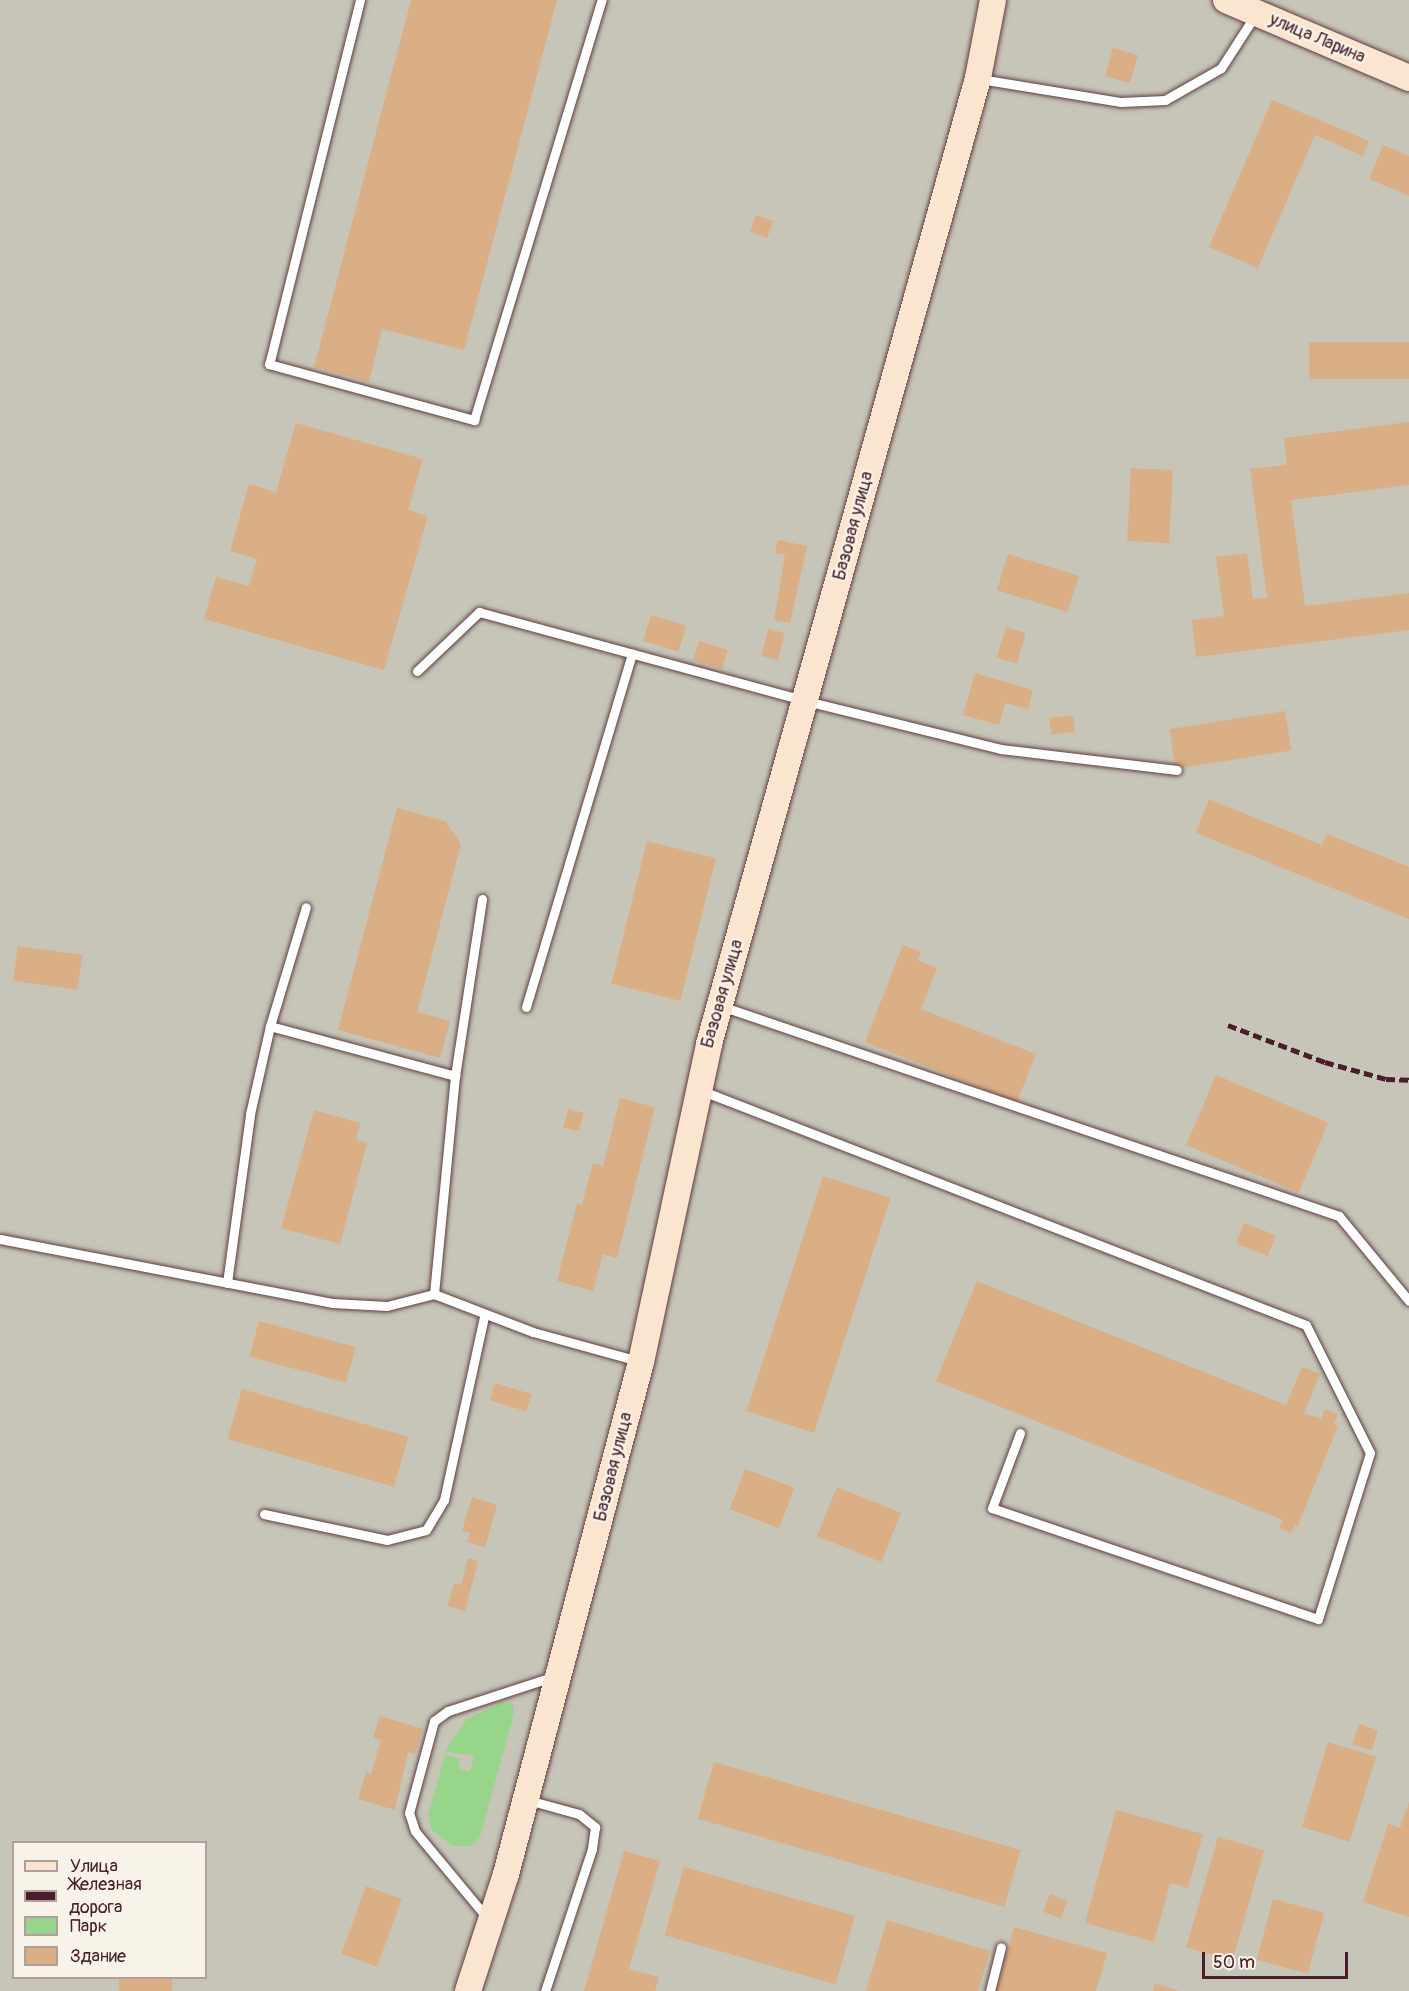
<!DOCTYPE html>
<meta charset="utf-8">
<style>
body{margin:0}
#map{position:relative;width:1409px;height:1991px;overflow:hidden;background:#ede4c7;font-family:Pangolin,sans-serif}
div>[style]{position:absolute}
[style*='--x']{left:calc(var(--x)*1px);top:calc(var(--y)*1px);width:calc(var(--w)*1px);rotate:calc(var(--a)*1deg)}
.industrial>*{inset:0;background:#c6c5b8}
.green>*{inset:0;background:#97d58b}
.building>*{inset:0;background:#daaf85;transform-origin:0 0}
.roads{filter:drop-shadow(0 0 2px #623d42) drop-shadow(0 0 2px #623d42)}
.lane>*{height:9px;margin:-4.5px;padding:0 4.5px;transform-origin:4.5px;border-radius:4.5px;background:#fff}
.secondary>*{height:26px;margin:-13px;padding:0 13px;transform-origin:13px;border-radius:13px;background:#fce5cf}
.rail>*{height:4.5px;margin-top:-2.25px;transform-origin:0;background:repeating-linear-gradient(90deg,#4a1f2b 0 9px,transparent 0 13.5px)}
span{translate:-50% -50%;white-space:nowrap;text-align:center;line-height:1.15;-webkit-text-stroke:4.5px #f7f3e8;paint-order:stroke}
.street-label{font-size:18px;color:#4a1f2b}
.legend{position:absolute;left:12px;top:1841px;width:195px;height:138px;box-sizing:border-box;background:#f7f3e8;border:2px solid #b29e9c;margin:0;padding:8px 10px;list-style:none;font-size:18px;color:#4a1f2b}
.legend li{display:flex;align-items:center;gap:12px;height:30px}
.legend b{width:30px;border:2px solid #b29e9c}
.scale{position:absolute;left:1202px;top:1952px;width:146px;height:27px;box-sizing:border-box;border:3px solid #4a1f2b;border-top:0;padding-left:8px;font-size:18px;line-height:21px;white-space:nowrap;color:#4a1f2b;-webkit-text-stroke:4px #f7f3e8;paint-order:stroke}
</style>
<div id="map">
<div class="industrial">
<i style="clip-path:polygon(evenodd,0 0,1409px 0,1409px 1991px,0 1991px,0 0,14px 1842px,206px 1842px,206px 1978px,14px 1978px,14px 1842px)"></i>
</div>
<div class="green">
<i style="clip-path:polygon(503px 1702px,513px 1704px,514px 1713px,480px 1837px,471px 1846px,453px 1846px,432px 1830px,428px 1815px,445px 1755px,460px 1759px,458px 1769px,470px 1772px,474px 1755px,446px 1752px,448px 1746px,467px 1719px)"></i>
</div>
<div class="building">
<i style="clip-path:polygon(411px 0,557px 0,464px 350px,382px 329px,369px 382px,314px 367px)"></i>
<i style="left:1113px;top:48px;width:26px;height:29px;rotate:16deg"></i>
<i style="clip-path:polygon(1272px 100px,1369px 141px,1363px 156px,1315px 135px,1258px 268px,1209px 247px)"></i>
<i style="clip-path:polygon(1383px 145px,1409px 156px,1409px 196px,1369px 179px)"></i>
<i style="left:756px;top:215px;width:18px;height:18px;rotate:19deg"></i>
<i style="left:1409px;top:342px;width:37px;height:100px;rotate:90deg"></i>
<i style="clip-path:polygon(1409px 422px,1409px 485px,1291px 500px,1305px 606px,1409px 593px,1409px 630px,1196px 657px,1192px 620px,1224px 616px,1216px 557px,1247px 553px,1253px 599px,1267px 598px,1250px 469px,1287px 465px,1284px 438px)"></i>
<i style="clip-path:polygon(296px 423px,423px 459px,408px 510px,428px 516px,384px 670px,204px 619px,216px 577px,249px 586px,257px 559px,230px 551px,249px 484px,276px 492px)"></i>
<i style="left:1131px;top:468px;width:42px;height:73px;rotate:3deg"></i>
<i style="clip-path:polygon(778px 540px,807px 546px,790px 623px,774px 620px,785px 555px,775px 553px)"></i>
<i style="left:1008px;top:554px;width:74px;height:38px;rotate:17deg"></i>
<i style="left:651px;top:615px;width:37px;height:27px;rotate:17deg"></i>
<i style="left:1006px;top:627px;width:21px;height:32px;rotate:17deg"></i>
<i style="left:768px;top:629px;width:17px;height:28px;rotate:13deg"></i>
<i style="left:699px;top:641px;width:30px;height:20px;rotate:17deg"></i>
<i style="clip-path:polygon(975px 673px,1033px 690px,1028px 709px,1005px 703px,999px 725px,963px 715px)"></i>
<i style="left:1285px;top:711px;width:40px;height:117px;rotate:81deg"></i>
<i style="left:1073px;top:715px;width:17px;height:24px;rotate:83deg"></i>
<i style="clip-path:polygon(1209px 799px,1322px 845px,1327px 834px,1409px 867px,1409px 919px,1196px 833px)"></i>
<i style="clip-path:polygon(397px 808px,445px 821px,461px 844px,417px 1012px,450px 1021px,440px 1058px,338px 1030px)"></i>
<i style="left:647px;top:841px;width:71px;height:147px;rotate:14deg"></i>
<i style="clip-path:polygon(903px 945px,921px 952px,917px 960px,937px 968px,921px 1009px,1036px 1054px,1017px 1102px,865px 1042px)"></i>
<i style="left:18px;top:946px;width:65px;height:35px;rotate:8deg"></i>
<i style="left:1216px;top:1075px;width:122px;height:76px;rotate:23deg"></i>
<i style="clip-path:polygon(620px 1098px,655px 1107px,617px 1258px,603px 1254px,593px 1291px,557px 1281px,577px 1204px,582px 1205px,593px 1163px,603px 1166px)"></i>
<i style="left:568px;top:1109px;width:16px;height:19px;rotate:14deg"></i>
<i style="clip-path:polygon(314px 1110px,360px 1123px,356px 1140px,367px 1143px,340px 1244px,281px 1228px)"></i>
<i style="left:823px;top:1176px;width:71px;height:247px;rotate:18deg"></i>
<i style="left:1244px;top:1223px;width:34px;height:22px;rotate:21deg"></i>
<i style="clip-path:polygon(977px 1281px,1286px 1405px,1302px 1367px,1320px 1374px,1304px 1413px,1321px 1419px,1325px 1409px,1338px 1414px,1334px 1424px,1338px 1426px,1298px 1526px,1295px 1525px,1291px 1533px,1279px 1528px,1283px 1520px,936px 1381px)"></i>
<i style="left:259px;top:1321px;width:100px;height:37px;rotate:15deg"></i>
<i style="left:495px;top:1383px;width:38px;height:18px;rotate:17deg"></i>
<i style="left:242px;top:1389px;width:173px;height:52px;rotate:16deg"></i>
<i style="left:745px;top:1469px;width:53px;height:43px;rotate:21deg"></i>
<i style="left:837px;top:1487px;width:69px;height:53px;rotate:22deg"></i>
<i style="clip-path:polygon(472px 1497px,497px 1505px,485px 1547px,467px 1542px,470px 1533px,462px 1531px)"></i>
<i style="clip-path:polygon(468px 1558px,478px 1561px,465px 1611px,448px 1606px,454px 1583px,461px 1585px)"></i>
<i style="clip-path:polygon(380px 1716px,423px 1729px,415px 1754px,408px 1752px,395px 1810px,358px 1799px,366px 1772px,371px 1774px,381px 1740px,373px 1738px)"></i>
<i style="left:1359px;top:1724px;width:20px;height:21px;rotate:18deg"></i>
<i style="left:1328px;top:1742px;width:50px;height:89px;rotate:17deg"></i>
<i style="left:714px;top:1762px;width:319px;height:59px;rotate:16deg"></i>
<i style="clip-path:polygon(1409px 1802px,1409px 1917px,1363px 1902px,1388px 1824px,1400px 1828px)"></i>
<i style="clip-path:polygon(1116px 1810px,1203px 1834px,1188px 1888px,1170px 1883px,1154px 1942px,1085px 1923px)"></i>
<i style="left:1218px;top:1837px;width:48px;height:115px;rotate:16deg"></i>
<i style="clip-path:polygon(624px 1851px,660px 1861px,629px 1969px,659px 1977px,655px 1991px,584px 1991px)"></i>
<i style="left:684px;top:1867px;width:178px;height:71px;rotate:16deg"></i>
<i style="left:366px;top:1886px;width:38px;height:72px;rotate:20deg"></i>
<i style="left:1050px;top:1894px;width:19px;height:19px;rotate:21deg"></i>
<i style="left:1273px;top:1899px;width:53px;height:63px;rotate:15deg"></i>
<i style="clip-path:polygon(887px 1920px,990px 1951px,978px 1991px,866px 1991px)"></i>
<i style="clip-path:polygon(1014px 1927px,1107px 1953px,1096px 1991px,996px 1991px)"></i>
<i style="left:119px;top:1978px;width:53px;height:13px"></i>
<i style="clip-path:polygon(1155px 1984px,1177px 1990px,1177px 1991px,1153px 1991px)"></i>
</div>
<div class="roads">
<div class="lane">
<i style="--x:360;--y:0;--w:375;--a:104"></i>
<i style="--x:269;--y:364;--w:213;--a:15.3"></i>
<i style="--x:474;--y:420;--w:439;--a:-73.1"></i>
<i style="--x:980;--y:79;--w:143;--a:9.3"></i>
<i style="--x:1121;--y:102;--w:44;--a:-2.6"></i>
<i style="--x:1165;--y:100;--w:64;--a:-29.7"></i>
<i style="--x:1221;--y:68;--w:64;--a:-57.1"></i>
<i style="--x:417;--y:671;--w:86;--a:-43.6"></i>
<i style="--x:479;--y:612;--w:339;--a:15.2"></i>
<i style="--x:806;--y:701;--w:201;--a:13.8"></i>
<i style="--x:1001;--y:749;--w:177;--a:6.8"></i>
<i style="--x:721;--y:1006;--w:653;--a:18.77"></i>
<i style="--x:1339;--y:1216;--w:110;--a:50.5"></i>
<i style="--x:526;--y:1007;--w:369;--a:-73.3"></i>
<i style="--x:270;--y:1026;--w:192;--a:15.1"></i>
<i style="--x:700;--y:1090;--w:650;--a:21.2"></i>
<i style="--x:1306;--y:1325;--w:143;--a:63.4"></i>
<i style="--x:1370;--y:1453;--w:174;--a:107.4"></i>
<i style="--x:1318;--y:1619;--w:344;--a:-161.2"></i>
<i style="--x:992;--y:1508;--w:80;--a:-69.5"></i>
<i style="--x:0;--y:1239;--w:338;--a:10.9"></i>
<i style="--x:332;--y:1303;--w:55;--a:3.1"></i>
<i style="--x:387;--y:1306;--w:49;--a:-14.3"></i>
<i style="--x:434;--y:1294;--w:106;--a:21"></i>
<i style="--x:533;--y:1332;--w:109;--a:15.4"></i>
<i style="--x:227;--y:1283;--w:171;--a:-82.2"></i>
<i style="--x:250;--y:1114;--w:90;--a:-77.2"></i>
<i style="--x:270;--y:1026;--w:124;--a:-73.2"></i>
<i style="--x:434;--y:1294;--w:219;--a:-84.5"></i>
<i style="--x:455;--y:1076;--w:179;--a:-81.3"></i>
<i style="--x:264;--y:1514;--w:126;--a:11.9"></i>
<i style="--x:387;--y:1540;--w:40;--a:-14.4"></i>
<i style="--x:426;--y:1530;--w:35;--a:-59"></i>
<i style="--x:444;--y:1500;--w:188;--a:-77.7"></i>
<i style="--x:528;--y:1800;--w:53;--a:15.4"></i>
<i style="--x:579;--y:1814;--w:21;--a:39"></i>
<i style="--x:595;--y:1827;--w:22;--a:98"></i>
<i style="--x:592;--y:1849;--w:150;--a:108.3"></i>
<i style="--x:488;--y:1919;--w:114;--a:-129.7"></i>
<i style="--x:415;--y:1831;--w:19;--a:-108"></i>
<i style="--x:409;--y:1813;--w:95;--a:-74.8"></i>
<i style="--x:434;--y:1721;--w:17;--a:-36"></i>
<i style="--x:448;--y:1711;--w:113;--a:-18.1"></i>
<i style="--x:990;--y:1991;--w:45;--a:-76"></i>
</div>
<div class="secondary">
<i style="--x:1226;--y:0;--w:199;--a:23.1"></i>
<i style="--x:468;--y:1991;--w:123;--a:-72"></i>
<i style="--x:506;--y:1874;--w:529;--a:-75.23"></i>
<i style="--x:641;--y:1362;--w:325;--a:-77.9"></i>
<i style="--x:709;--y:1044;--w:1003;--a:-74.44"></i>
<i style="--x:978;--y:78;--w:79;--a:-79.1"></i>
</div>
</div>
<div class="rail">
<i style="--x:1228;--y:1025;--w:104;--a:20.9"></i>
<i style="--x:1325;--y:1062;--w:63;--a:15.6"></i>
<i style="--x:1386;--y:1079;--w:23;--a:2"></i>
</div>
<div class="street-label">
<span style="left:1317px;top:39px;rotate:23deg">улица Ларина</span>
<span style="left:854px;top:526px;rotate:-75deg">Базовая улица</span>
<span style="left:723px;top:994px;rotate:-74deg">Базовая улица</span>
<span style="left:614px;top:1467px;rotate:-76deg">Базовая улица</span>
</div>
<ul class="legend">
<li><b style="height:8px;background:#fce5cf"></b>Улица</li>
<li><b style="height:8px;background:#4a1f2b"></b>Железная дорога</li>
<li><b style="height:16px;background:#97d58b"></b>Парк</li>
<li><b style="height:16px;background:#daaf85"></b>Здание</li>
</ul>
<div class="scale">50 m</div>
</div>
